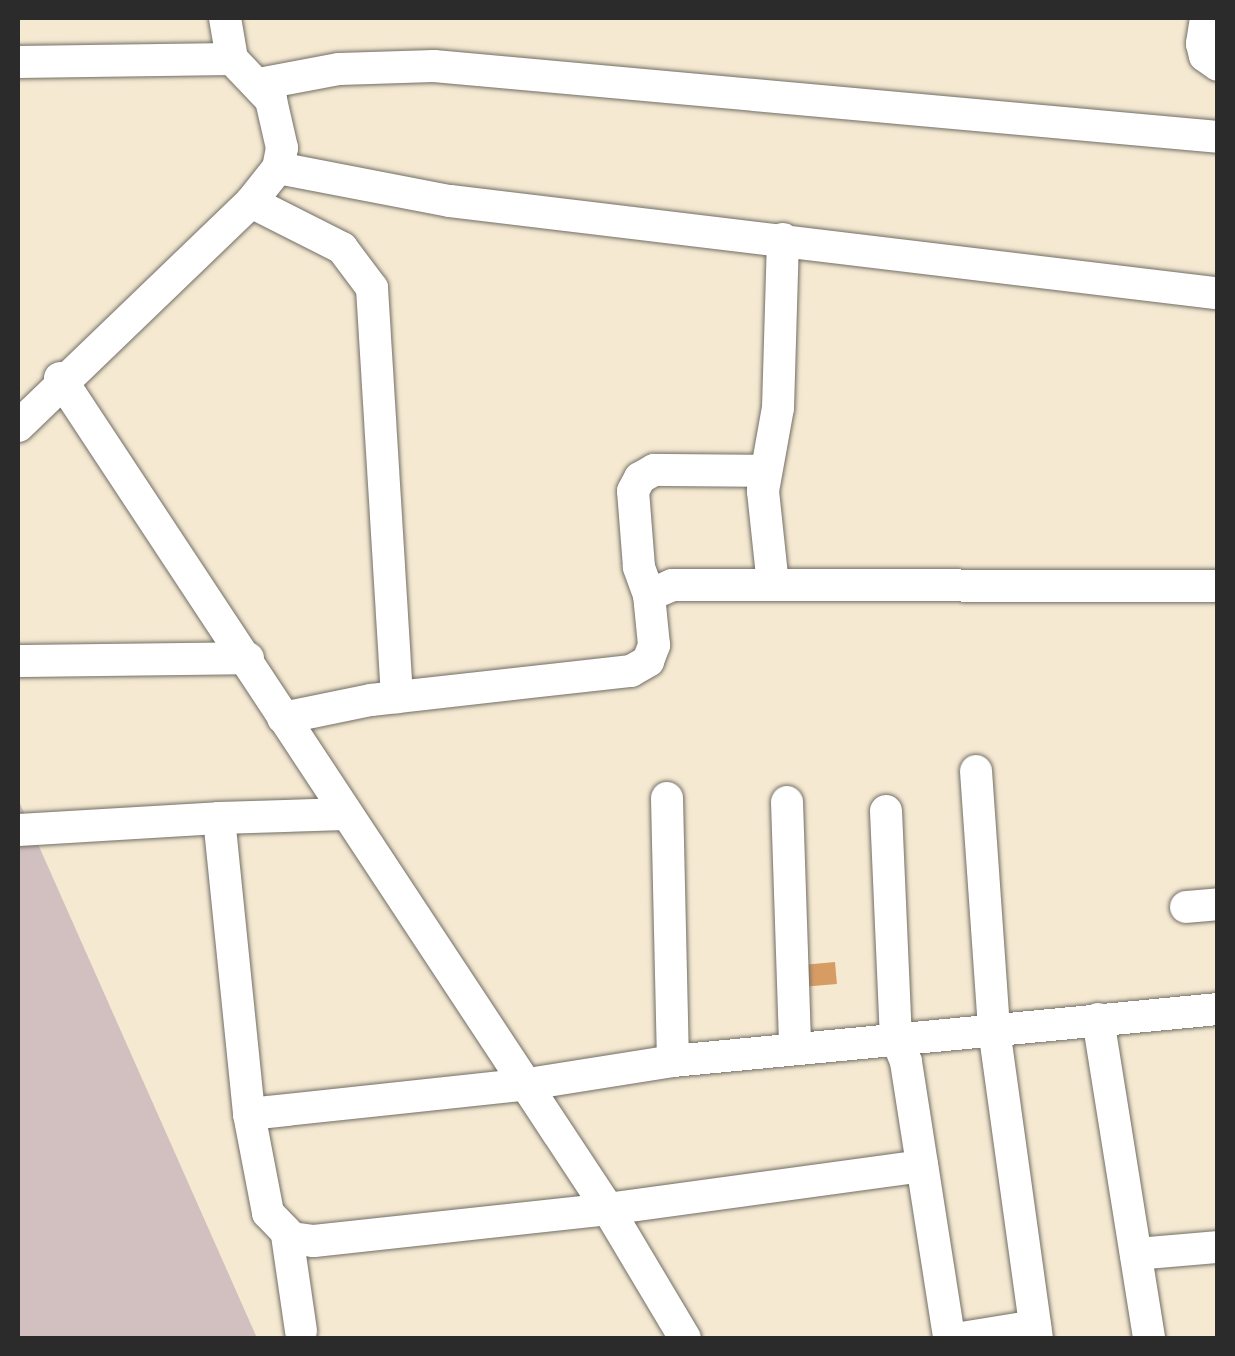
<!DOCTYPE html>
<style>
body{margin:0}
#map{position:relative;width:1235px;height:1356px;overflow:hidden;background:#f5e9d2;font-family:"Gochi Hand",sans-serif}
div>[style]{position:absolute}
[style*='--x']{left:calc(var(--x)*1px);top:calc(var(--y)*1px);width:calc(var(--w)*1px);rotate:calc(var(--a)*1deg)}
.industrial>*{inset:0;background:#d2bfbf}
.building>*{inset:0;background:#d69c64;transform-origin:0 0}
.roads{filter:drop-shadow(0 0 2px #726e65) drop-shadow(0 0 2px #726e65)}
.street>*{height:32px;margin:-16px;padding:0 16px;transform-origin:16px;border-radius:16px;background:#fff}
span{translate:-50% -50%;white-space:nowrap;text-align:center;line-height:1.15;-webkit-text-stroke:9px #fbf7ec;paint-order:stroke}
.frame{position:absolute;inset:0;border:20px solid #2b2b2b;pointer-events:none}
</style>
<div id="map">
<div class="industrial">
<i style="clip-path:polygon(18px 799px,257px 1338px,18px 1338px)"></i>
</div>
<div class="building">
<i style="left:835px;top:962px;width:22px;height:33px;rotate:85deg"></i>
</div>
<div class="roads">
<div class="street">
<i style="--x:225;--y:18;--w:42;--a:80.3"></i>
<i style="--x:1206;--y:18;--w:26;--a:99"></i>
<i style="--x:1202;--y:44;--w:12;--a:76"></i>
<i style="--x:1205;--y:56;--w:16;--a:35"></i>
<i style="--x:18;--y:62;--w:214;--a:-0.8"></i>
<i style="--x:232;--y:59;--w:57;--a:46.4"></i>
<i style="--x:271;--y:100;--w:49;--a:77.1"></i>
<i style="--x:282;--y:148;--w:20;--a:101"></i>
<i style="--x:278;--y:168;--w:43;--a:128.5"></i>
<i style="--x:251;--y:202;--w:323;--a:136.1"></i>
<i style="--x:259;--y:84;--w:81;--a:-10.6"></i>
<i style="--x:339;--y:69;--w:95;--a:-1.8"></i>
<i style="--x:434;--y:66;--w:787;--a:5.17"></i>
<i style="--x:278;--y:168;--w:175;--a:10.9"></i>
<i style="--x:450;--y:201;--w:771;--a:6.86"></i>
<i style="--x:251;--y:202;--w:102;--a:26.8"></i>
<i style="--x:342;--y:248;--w:50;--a:53.1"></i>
<i style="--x:372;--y:288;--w:410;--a:86.5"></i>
<i style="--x:60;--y:378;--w:995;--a:56.6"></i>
<i style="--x:608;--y:1209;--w:150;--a:59.2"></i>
<i style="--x:773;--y:585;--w:95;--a:-96.1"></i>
<i style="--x:763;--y:491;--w:84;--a:-79.8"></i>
<i style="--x:778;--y:408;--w:169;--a:-88.3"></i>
<i style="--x:649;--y:595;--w:30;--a:-110"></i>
<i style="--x:639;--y:567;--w:76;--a:-94.5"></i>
<i style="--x:633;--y:491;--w:15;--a:-62"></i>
<i style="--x:640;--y:478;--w:16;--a:-30"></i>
<i style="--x:654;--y:470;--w:112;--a:0.5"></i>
<i style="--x:18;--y:661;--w:230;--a:-0.7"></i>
<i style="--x:283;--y:718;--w:90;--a:-11.6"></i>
<i style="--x:371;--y:700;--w:262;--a:-6.4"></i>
<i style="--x:631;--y:671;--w:20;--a:-30"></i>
<i style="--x:648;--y:661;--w:17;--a:-69"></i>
<i style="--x:654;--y:645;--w:50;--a:-95.7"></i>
<i style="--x:649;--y:595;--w:25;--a:-23"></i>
<i style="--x:672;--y:585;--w:546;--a:0.1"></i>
<i style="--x:976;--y:771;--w:259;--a:86"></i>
<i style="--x:994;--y:1029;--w:312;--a:82.1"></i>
<i style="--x:667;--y:798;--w:263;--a:88.7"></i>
<i style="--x:787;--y:802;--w:246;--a:88.1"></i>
<i style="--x:886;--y:811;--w:226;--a:87.5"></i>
<i style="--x:896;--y:1037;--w:27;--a:68"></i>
<i style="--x:906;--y:1062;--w:279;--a:81.1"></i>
<i style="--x:345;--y:814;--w:126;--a:178.2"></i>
<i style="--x:219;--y:818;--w:298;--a:84.2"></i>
<i style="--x:249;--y:1114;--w:101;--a:79.1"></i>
<i style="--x:268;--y:1213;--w:35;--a:46"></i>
<i style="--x:292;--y:1238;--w:22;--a:8"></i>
<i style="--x:314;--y:1241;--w:296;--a:-6.2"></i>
<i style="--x:608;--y:1209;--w:317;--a:-7.8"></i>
<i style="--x:18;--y:830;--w:201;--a:-3.4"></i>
<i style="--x:1186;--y:907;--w:32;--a:-5"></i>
<i style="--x:1098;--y:1019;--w:323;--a:80.9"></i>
<i style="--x:249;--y:1114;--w:275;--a:-6.1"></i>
<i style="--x:522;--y:1085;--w:153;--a:-9"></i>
<i style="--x:673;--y:1061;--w:547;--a:-5.45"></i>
<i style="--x:287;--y:1235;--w:97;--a:81.7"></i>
<i style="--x:1136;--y:1254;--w:82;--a:-4.9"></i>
<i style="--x:962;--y:1338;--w:74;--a:-9.3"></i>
</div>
</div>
<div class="frame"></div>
</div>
